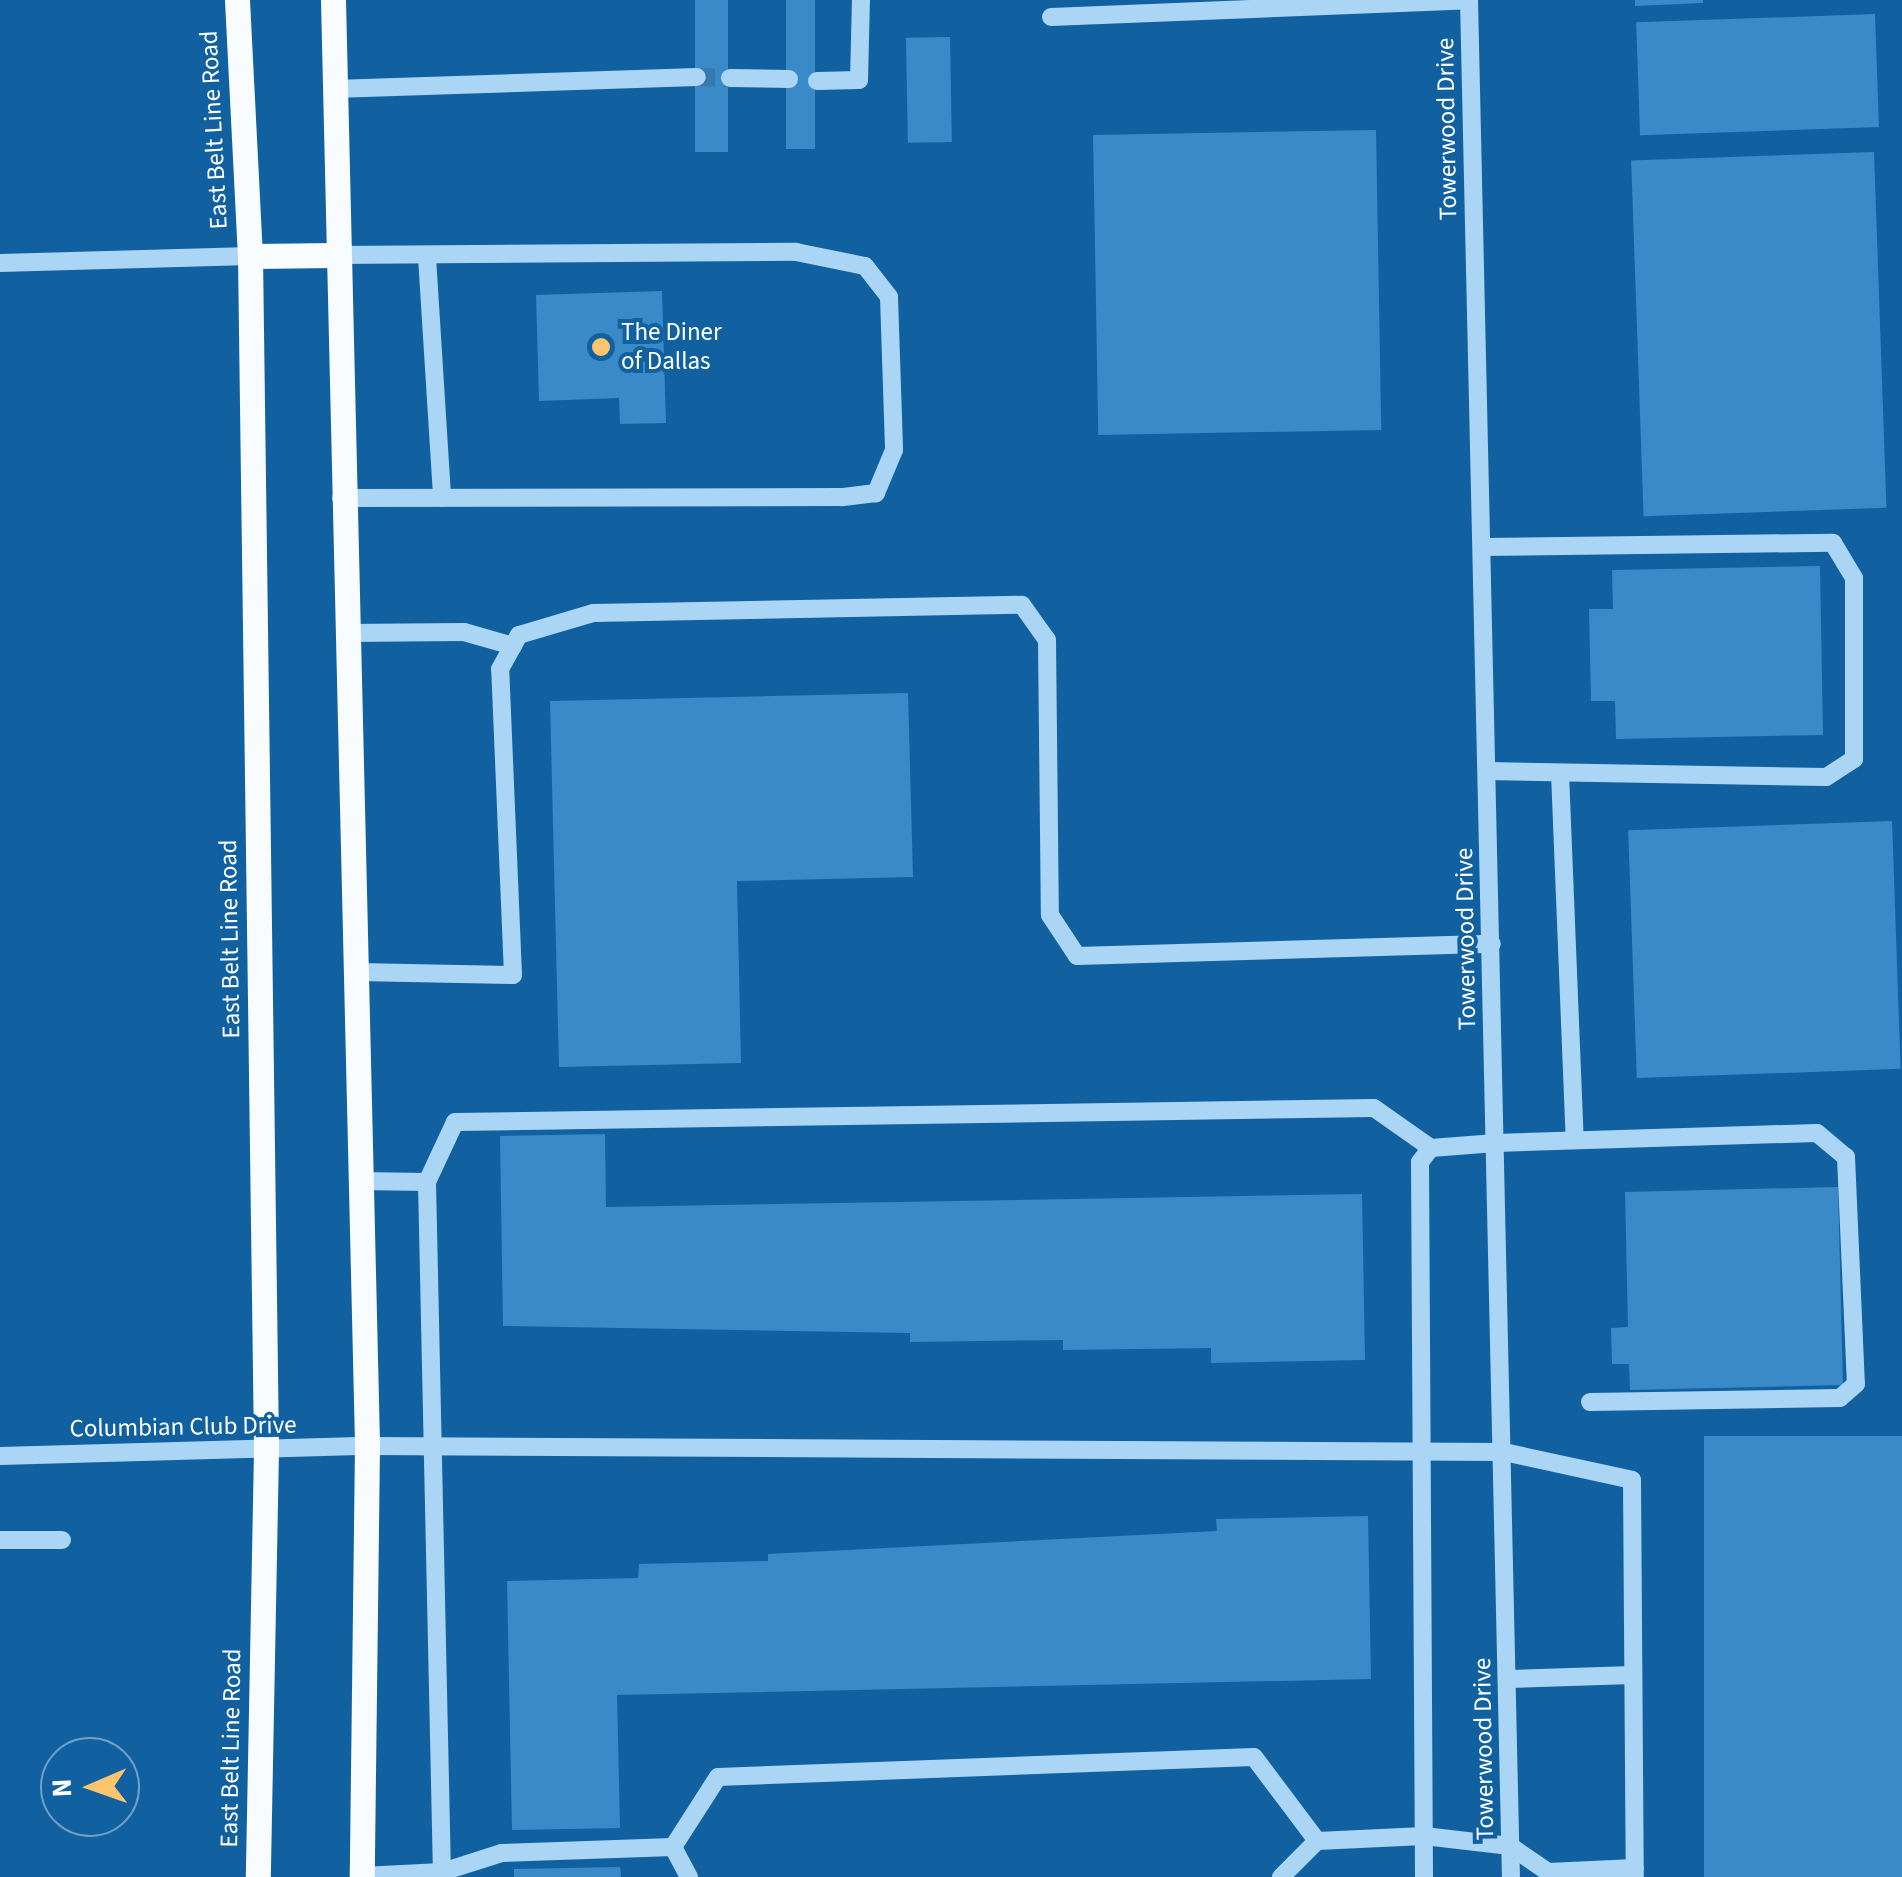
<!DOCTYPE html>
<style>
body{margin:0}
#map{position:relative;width:1902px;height:1877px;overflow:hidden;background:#1161a1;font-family:"Source Sans 3",sans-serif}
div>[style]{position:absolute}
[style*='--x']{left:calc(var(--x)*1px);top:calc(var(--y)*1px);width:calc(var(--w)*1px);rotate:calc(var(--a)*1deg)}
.building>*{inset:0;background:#3a8ac8;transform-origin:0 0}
.minor-tunnel>*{height:18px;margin-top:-9px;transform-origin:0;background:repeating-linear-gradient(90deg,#3579af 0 18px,transparent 0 27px)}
.minor>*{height:18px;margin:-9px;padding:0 9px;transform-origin:9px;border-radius:9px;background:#aad5f5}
.major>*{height:25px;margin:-12.5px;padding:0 12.5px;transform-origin:12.5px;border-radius:12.5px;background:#f8fcff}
.dots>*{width:28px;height:28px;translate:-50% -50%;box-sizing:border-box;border:5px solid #1161a1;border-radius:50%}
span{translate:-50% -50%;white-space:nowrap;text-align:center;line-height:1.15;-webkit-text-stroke:8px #1161a1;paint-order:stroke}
.street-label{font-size:25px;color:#fff}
.poi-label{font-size:25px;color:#fff}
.left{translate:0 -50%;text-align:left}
.north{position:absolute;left:40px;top:1737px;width:100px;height:100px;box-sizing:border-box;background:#1161a1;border:2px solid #70a0c7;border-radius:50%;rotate:268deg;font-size:28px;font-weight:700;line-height:40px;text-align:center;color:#fff}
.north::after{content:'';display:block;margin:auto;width:35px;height:45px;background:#ffc46e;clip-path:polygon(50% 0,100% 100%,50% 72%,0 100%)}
</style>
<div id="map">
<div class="building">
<i style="left:695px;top:0;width:33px;height:152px"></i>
<i style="left:786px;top:0;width:29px;height:149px"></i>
<i style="clip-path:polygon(1635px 0,1703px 0,1703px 3px,1635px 6px)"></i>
<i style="left:1875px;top:14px;width:113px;height:239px;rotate:88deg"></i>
<i style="left:950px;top:37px;width:105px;height:44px;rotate:89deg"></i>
<i style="left:1376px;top:130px;width:300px;height:283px;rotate:89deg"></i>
<i style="left:1874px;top:152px;width:356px;height:243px;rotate:88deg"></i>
<i style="clip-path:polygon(662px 291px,666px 423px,620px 424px,619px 398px,539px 401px,536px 295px)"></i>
<i style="clip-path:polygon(1820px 566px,1823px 735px,1616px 739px,1615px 701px,1591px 701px,1589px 609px,1613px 609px,1612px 570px)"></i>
<i style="clip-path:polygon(908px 693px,913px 877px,737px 881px,741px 1063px,559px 1067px,550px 701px)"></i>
<i style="left:1892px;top:821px;width:248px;height:264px;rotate:88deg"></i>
<i style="clip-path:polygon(605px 1134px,606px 1207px,1362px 1194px,1365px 1360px,1211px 1363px,1211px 1348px,1063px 1350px,1063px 1340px,910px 1342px,910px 1333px,503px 1326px,500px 1136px)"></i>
<i style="clip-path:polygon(1838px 1187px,1843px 1385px,1630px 1390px,1629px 1364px,1612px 1364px,1611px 1328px,1628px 1327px,1625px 1192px)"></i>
<i style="left:1902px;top:1436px;width:441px;height:198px;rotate:90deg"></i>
<i style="clip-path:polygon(1368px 1516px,1371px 1679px,617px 1695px,620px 1828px,512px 1830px,507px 1581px,638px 1578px,639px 1564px,768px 1561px,768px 1554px,1217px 1531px,1216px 1519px)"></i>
<i style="clip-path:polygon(620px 1867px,621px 1877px,514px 1877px,514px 1869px)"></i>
</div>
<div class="minor-tunnel">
<i style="--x:697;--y:77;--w:33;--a:2"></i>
</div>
<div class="minor">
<i style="--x:1469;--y:0;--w:1877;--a:88.72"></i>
<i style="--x:1051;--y:17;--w:418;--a:-2.3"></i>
<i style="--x:730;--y:78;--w:59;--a:1"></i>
<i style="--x:817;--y:81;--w:42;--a:-1.4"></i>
<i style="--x:859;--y:80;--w:80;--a:-88.6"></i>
<i style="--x:334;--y:89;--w:363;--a:-1.9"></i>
<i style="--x:335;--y:255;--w:461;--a:-0.4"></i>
<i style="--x:796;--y:252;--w:70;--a:11.5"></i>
<i style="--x:865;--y:266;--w:39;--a:52"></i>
<i style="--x:889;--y:297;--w:153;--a:88.1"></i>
<i style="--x:894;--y:450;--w:47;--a:112.7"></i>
<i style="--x:876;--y:493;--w:35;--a:173"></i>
<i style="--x:841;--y:497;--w:500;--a:179.89"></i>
<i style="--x:427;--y:257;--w:241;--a:86.4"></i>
<i style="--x:0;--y:263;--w:250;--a:-1.6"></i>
<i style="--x:1482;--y:547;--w:351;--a:-0.7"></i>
<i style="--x:1833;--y:543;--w:41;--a:59"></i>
<i style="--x:1854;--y:578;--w:181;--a:90"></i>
<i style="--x:1854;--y:759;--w:33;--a:147"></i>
<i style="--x:1826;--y:777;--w:338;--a:-179"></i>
<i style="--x:345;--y:633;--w:119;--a:-0.5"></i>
<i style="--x:464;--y:632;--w:51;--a:15.9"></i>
<i style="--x:1560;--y:773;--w:367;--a:87.7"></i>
<i style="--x:357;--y:972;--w:156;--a:1.1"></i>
<i style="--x:513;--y:975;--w:306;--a:-92.4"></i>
<i style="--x:500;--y:669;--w:39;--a:-61"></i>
<i style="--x:519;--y:635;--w:77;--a:-16.6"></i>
<i style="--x:593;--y:613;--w:429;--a:-1.1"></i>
<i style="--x:1022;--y:605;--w:43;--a:54.5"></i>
<i style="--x:1047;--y:640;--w:275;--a:89.4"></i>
<i style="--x:1050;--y:915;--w:49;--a:56.6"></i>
<i style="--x:1077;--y:956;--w:415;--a:-1.7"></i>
<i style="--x:359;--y:1181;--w:68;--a:0.8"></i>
<i style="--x:427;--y:1182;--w:66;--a:-65"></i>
<i style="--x:455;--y:1122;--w:919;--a:-0.87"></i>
<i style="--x:1374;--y:1108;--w:70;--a:35.1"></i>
<i style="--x:427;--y:1182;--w:695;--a:88.76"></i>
<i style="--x:0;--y:1456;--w:367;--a:-1.6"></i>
<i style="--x:367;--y:1446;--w:1137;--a:0.3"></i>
<i style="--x:1504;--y:1452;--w:131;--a:12.3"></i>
<i style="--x:1632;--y:1480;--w:397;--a:89.6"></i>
<i style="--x:0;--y:1540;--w:62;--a:0"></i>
<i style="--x:1509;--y:1679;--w:124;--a:-1.8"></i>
<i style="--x:673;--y:1847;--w:83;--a:-57.3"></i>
<i style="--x:718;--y:1777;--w:536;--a:-2.14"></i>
<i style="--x:1254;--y:1757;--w:105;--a:53.1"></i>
<i style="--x:362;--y:1876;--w:80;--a:-2.9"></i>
<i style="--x:442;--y:1872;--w:63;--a:-17.6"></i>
<i style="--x:502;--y:1853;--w:171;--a:-2"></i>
<i style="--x:673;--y:1847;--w:34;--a:62"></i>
<i style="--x:1281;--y:1877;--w:51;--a:-45"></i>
<i style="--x:1317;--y:1841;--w:107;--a:-2.7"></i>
<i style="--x:1424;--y:1836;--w:87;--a:6.6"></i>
<i style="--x:1510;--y:1846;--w:46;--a:34.4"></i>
<i style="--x:1548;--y:1872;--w:87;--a:-2.6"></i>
<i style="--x:1424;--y:1877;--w:715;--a:-90.32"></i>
<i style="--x:1420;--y:1162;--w:18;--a:-52"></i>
<i style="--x:1431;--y:1148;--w:65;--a:-4.4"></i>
<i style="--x:1496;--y:1143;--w:321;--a:-1.8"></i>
<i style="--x:1817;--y:1133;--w:38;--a:40"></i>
<i style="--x:1846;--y:1157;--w:227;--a:87.5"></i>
<i style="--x:1856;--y:1384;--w:21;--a:139"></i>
<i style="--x:1840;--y:1398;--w:250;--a:179.1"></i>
</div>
<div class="major">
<i style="--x:237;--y:0;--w:256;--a:87.1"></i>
<i style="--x:250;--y:256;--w:1194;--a:89.23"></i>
<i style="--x:266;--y:1450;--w:427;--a:91.1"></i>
<i style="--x:333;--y:0;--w:1446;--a:88.65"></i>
<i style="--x:367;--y:1446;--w:431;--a:90.7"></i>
<i style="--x:250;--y:256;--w:85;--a:-0.7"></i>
</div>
<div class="dots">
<i style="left:601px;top:347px;background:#ffc46e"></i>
</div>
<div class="street-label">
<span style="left:1447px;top:129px;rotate:-91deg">Towerwood Drive</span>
<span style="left:214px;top:130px;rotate:-93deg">East Belt Line Road</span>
<span style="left:230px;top:939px;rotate:-91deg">East Belt Line Road</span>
<span style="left:1466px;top:939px;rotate:-91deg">Towerwood Drive</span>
<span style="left:183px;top:1427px;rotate:-1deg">Columbian Club Drive</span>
<span style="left:231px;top:1748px;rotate:-89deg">East Belt Line Road</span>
<span style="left:1484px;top:1749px;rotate:-91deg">Towerwood Drive</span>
</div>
<div class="poi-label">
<span class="left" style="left:621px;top:347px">The Diner<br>of Dallas</span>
</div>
<div class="north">N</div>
</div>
